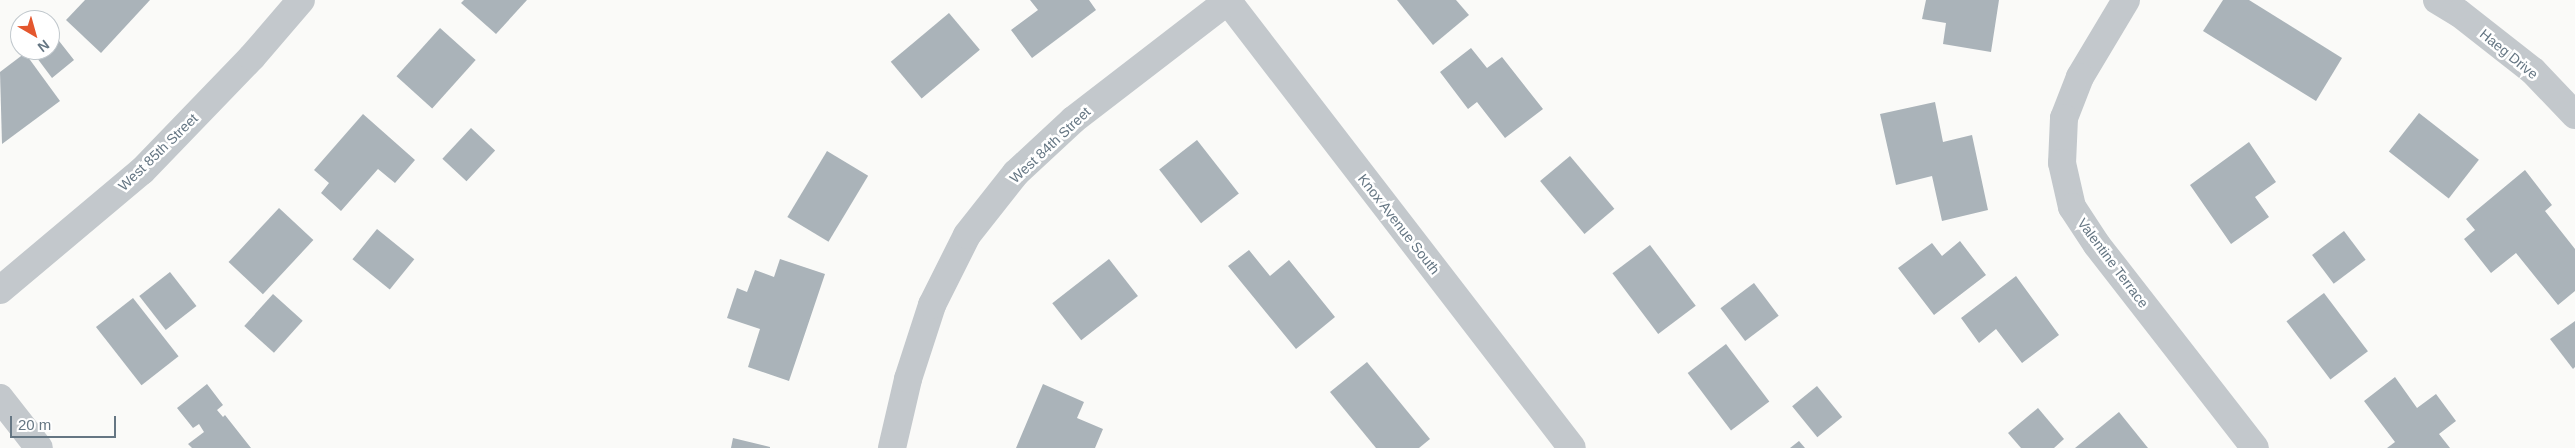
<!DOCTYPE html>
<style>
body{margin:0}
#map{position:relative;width:2575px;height:448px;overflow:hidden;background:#fafaf8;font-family:Helvetica,sans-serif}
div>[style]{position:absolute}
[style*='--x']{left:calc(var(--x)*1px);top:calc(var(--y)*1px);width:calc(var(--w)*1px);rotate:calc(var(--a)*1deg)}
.building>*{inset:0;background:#aab3b9;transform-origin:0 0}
.minor>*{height:28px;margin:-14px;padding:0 14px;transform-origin:14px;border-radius:14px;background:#c3c8cc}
span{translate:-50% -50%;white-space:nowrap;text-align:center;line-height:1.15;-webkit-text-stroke:5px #fff;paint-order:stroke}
.street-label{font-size:14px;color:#657683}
.north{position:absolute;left:10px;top:10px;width:50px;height:50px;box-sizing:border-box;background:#fff;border:1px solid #c1c8cd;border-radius:50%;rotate:142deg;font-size:14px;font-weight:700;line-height:20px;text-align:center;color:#657683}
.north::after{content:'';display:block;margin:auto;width:18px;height:22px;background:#e4572e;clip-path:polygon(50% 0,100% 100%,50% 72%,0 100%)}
.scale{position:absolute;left:10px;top:416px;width:106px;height:22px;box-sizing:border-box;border:2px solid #657683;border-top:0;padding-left:6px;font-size:15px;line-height:18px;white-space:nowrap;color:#657683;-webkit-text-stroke:4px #fff;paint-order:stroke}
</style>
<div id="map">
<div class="building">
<i style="clip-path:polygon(85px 0,150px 0,101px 53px,66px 20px)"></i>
<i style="clip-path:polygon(464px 0,527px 0,496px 34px,461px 3px)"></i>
<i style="clip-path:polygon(1030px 0,1089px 0,1096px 10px,1032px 58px,1011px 30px,1038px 10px)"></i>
<i style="clip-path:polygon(1397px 0,1456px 0,1469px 15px,1433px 45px)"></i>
<i style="clip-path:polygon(1926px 0,1999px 0,1991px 52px,1943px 44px,1946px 23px,1922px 19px)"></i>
<i style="clip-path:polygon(2223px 0,2249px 0,2342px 58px,2316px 101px,2203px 31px)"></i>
<i style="left:949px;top:13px;width:48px;height:76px;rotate:50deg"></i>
<i style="left:440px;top:28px;width:48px;height:65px;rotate:42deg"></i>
<i style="clip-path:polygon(52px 32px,74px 60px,52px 78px,31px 50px,50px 50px)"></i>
<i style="clip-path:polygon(1471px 48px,1487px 68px,1502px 57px,1543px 109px,1505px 138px,1477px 102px,1468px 109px,1440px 72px)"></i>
<i style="clip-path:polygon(25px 53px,60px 101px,2px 144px,0 72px)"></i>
<i style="clip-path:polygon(1935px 102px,1943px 142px,1972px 135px,1988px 210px,1942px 221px,1932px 176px,1896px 185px,1880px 114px)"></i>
<i style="left:2419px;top:113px;width:76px;height:49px;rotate:38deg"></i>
<i style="clip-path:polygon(363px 114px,415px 160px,395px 183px,378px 169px,341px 211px,321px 193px,329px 183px,314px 170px)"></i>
<i style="left:471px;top:128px;width:33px;height:42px;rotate:43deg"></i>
<i style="left:1197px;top:140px;width:68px;height:48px;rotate:52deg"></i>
<i style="clip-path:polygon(2249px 142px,2276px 182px,2255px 197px,2269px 217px,2231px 244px,2190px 185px)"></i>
<i style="left:827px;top:151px;width:48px;height:77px;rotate:31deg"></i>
<i style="left:1570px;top:156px;width:69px;height:39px;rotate:50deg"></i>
<i style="clip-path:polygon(2525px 170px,2552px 205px,2545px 211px,2575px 249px,2575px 291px,2558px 305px,2516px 253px,2491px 273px,2464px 239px,2475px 230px,2466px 219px)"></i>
<i style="left:279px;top:208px;width:47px;height:74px;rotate:43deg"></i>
<i style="left:377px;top:229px;width:48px;height:39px;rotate:39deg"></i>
<i style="left:2344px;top:231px;width:36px;height:40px;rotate:53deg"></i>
<i style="clip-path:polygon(1960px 241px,1986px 275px,1934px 315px,1898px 268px,1932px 243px,1942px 256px)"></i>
<i style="left:1650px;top:245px;width:76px;height:47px;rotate:53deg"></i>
<i style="clip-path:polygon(1249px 250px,1270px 276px,1289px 260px,1335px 317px,1296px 349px,1228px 266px)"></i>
<i style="clip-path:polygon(780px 259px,825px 274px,789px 381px,748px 367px,760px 329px,727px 318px,737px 288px,747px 292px,755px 270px,774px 277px)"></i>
<i style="left:1109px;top:259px;width:47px;height:72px;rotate:52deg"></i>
<i style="left:170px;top:272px;width:43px;height:39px;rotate:52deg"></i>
<i style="clip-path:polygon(2016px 276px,2059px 335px,2022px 363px,1996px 329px,1979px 343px,1961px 318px)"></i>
<i style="left:1754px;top:283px;width:41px;height:42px;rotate:53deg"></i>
<i style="left:2324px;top:293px;width:73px;height:47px;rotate:53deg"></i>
<i style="left:273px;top:294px;width:40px;height:43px;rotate:42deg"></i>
<i style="left:133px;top:298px;width:74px;height:47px;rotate:52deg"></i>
<i style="clip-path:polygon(2575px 321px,2575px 367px,2573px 369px,2550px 339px)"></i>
<i style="left:1726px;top:344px;width:72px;height:48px;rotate:53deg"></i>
<i style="clip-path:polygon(1367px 362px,1430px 439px,1419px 448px,1376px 448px,1330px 392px)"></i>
<i style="clip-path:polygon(2395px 377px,2417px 408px,2436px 394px,2456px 421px,2439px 434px,2450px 448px,2387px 448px,2395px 442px,2364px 401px)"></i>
<i style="clip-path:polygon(207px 384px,223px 405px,217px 410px,223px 417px,225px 415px,251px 448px,192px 448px,188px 444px,204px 432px,199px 424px,193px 428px,177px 408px)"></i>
<i style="clip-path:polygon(1043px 384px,1084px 402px,1077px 418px,1103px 429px,1095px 448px,1016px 448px)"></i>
<i style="left:1817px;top:386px;width:40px;height:32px;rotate:51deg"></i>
<i style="clip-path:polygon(2038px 408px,2064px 439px,2054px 448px,2021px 448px,2008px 433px)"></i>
<i style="clip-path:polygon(2119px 412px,2148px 448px,2075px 448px)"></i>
<i style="clip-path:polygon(733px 438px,770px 447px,770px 448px,731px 448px)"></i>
<i style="clip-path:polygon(1799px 441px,1805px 448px,1790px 448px)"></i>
</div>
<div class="minor">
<i style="--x:1227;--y:0;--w:565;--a:52.4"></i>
<i style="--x:2126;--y:0;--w:90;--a:120.9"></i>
<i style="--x:2080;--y:77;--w:44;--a:111.3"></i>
<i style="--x:2064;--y:118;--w:45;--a:92.5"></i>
<i style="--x:2062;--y:163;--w:45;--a:77.2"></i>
<i style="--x:2072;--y:207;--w:45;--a:56.7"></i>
<i style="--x:2097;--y:245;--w:257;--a:52.1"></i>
<i style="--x:2437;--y:0;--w:26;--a:31"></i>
<i style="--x:2459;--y:13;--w:94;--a:38.1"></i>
<i style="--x:2533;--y:71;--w:61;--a:46.3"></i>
<i style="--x:0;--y:290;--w:185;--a:-40"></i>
<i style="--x:142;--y:171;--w:158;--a:-46"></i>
<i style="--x:252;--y:57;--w:75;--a:-49.3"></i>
<i style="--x:0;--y:398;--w:63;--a:52"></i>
<i style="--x:892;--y:448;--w:71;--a:-76.9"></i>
<i style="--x:908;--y:379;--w:78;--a:-72"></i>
<i style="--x:932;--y:305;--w:78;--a:-63.4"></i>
<i style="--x:967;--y:235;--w:79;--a:-51.7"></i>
<i style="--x:1016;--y:173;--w:78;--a:-42.9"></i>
<i style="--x:1073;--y:120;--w:197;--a:-37.6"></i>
</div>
<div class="street-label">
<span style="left:2509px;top:54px;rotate:39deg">Haeg Drive</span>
<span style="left:1050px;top:145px;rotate:-43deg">West 84th Street</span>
<span style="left:158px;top:152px;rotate:-44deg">West 85th Street</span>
<span style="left:1399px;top:224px;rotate:52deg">Knox Avenue South</span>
<span style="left:2113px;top:263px;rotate:53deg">Valentine Terrace</span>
</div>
<div class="north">N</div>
<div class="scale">20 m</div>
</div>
